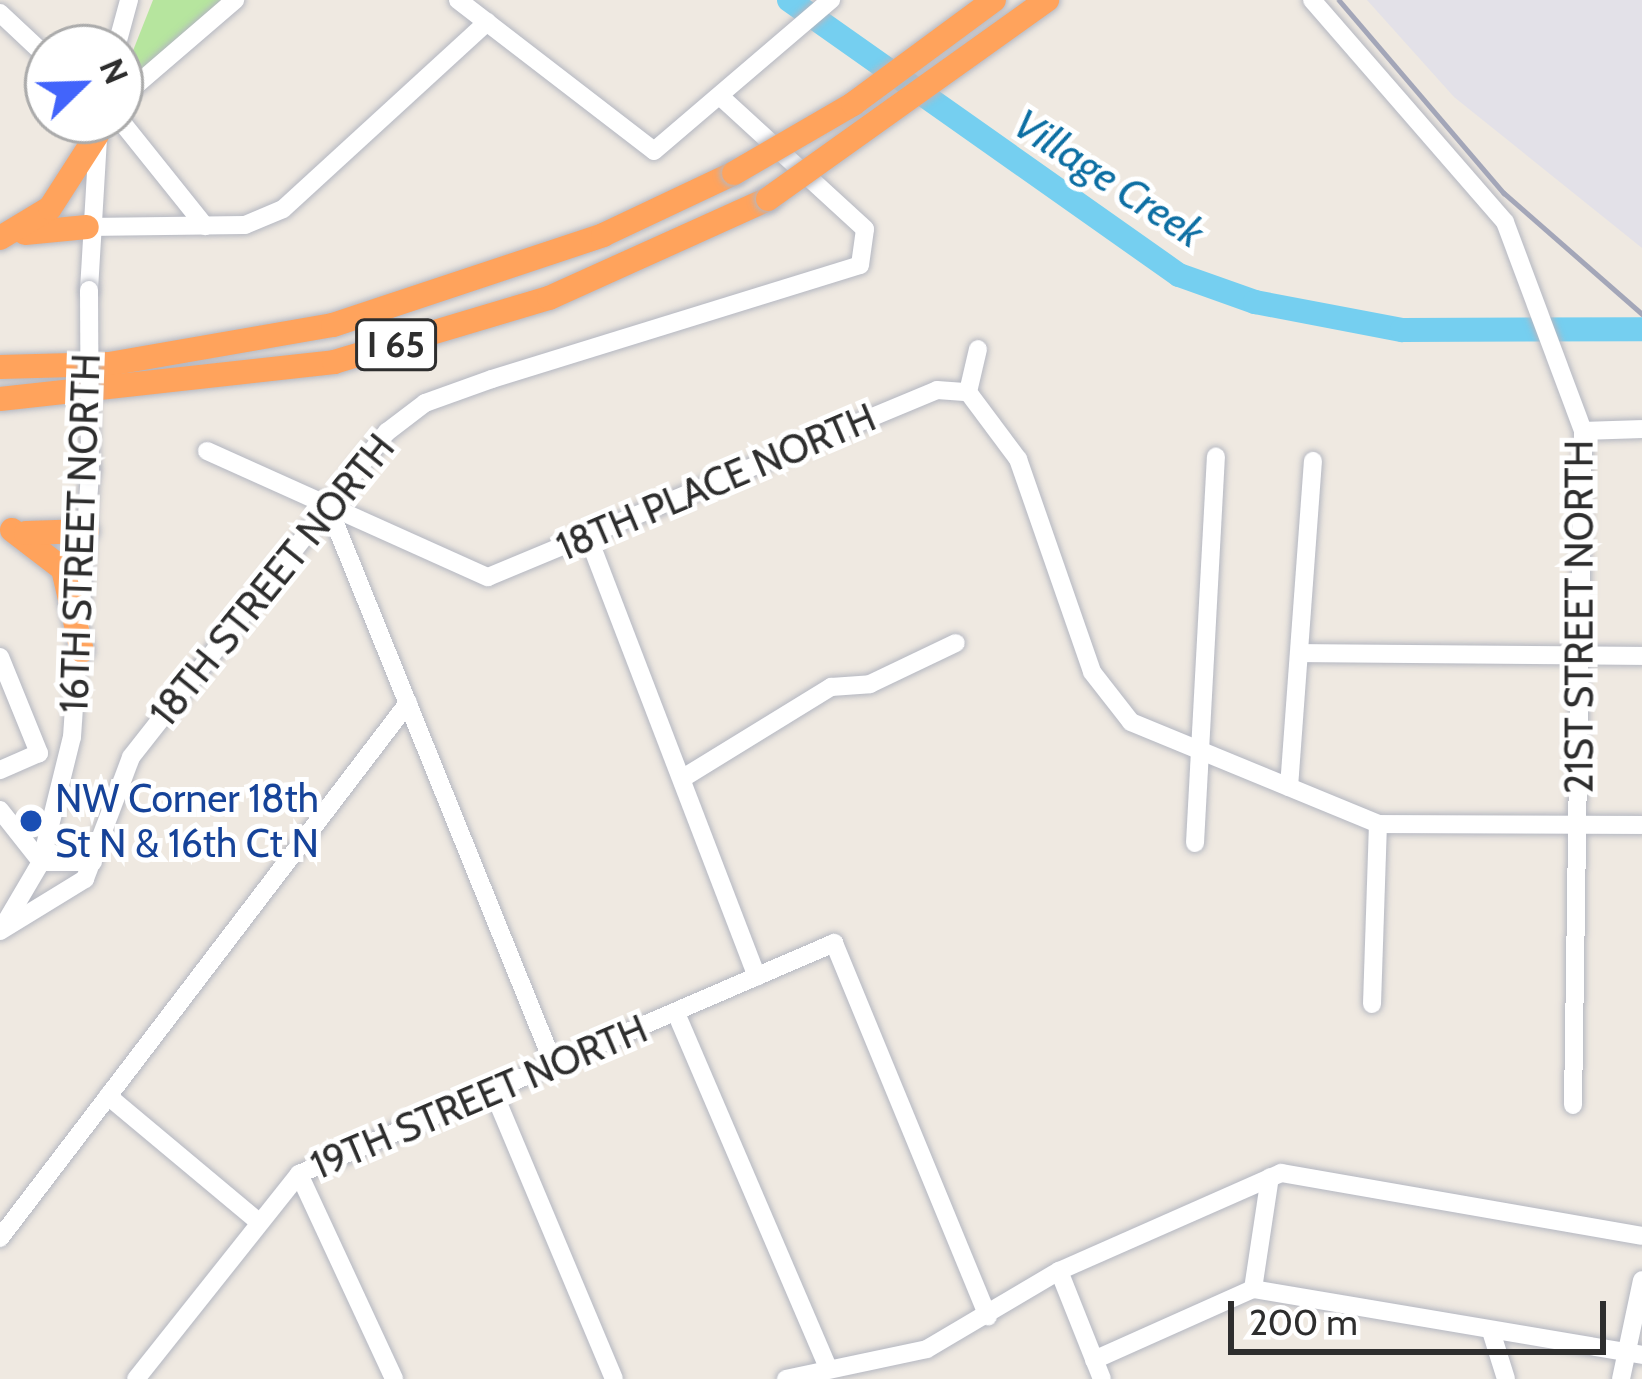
<!DOCTYPE html>
<style>
body{margin:0}
#map{position:relative;width:1642px;height:1379px;overflow:hidden;background:#efe9e1;font-family:Cabin,sans-serif}
div>[style]{position:absolute}
[style*='--x']{left:calc(var(--x)*1px);top:calc(var(--y)*1px);width:calc(var(--w)*1px);rotate:calc(var(--a)*1deg)}
.industrial>*{inset:0;background:#e3e1e8}
.green>*{inset:0;background:#b6e59e}
.river>*{height:24px;margin:-12px;padding:0 12px;transform-origin:12px;border-radius:12px;background:#75cff0}
.roads{filter:drop-shadow(0 0 3px #b4b7c1) drop-shadow(0 0 3px #b4b7c1)}
.minor>*{height:18px;margin:-9px;padding:0 9px;transform-origin:9px;border-radius:9px;background:#fff}
.highway>*{height:24px;margin:-12px;padding:0 12px;transform-origin:12px;border-radius:12px;background:#ffa35c}
.rail>*{height:4.5px;margin:-2.25px;padding:0 2.25px;transform-origin:2.25px;border-radius:2.25px;background:#a3a6b8}
.bridges{filter:drop-shadow(0 0 3px #b4b7c1) drop-shadow(0 0 3px #b4b7c1)}
.minor-bridge>*{height:18px;margin:-9px;padding:0 9px;transform-origin:9px;border-radius:9px;background:#fff}
.highway-bridge>*{height:24px;margin:-12px;padding:0 12px;transform-origin:12px;border-radius:12px;background:#ffa35c}
.dots>*{width:33px;height:33px;translate:-50% -50%;box-sizing:border-box;border:6px solid #fff;border-radius:50%}
span{translate:-50% -50%;white-space:nowrap;text-align:center;line-height:1.15;-webkit-text-stroke:10px #fff;paint-order:stroke}
.shield-label span{padding:3px 9px;background:#fff;border:3px solid;border-radius:9px;-webkit-text-stroke-width:0}
.shield-label{font-size:36px;color:#2e2e2e;font-weight:700}
.street-label{font-size:39px;color:#2e2e2e}
.transit-label{font-size:39px;color:#164399}
.left{translate:0 -50%;text-align:left}
.water-label{font-size:42px;color:#0d6fa3;font-style:italic}
.north{position:absolute;left:24px;top:24px;width:120px;height:120px;box-sizing:border-box;background:#fff;border:3px solid #ababab;border-radius:50%;rotate:67deg;font-size:33px;font-weight:700;line-height:48px;text-align:center;color:#2e2e2e}
.north::after{content:'';display:block;margin:auto;width:42px;height:54px;background:#4264fb;clip-path:polygon(50% 0,100% 100%,50% 72%,0 100%)}
.scale{position:absolute;left:1228px;top:1301px;width:378px;height:54px;box-sizing:border-box;border:6px solid #2e2e2e;border-top:0;padding-left:15px;font-size:36px;line-height:42px;white-space:nowrap;color:#2e2e2e;-webkit-text-stroke:9px #fff;paint-order:stroke}
</style>
<div id="map">
<div class="industrial">
<i style="clip-path:polygon(1367px 0,1642px 0,1642px 248px,1454px 97px)"></i>
</div>
<div class="green">
<i style="clip-path:polygon(153px 0,221px 0,128px 83px,123px 76px)"></i>
</div>
<div class="river">
<i style="--x:789;--y:0;--w:477;--a:35.2"></i>
<i style="--x:1179;--y:275;--w:81;--a:19.6"></i>
<i style="--x:1255;--y:302;--w:150;--a:10.8"></i>
<i style="--x:1402;--y:330;--w:240;--a:-0.2"></i>
</div>
<div class="roads">
<div class="minor">
<i style="--x:458;--y:0;--w:247;--a:37.6"></i>
<i style="--x:654;--y:151;--w:233;--a:-40.5"></i>
<i style="--x:1312;--y:0;--w:294;--a:49"></i>
<i style="--x:1505;--y:222;--w:223;--a:69.5"></i>
<i style="--x:1583;--y:431;--w:674;--a:90.85"></i>
<i style="--x:0;--y:13;--w:66;--a:43.2"></i>
<i style="--x:116;--y:48;--w:50;--a:-74.8"></i>
<i style="--x:120;--y:99;--w:152;--a:-40.7"></i>
<i style="--x:120;--y:120;--w:136;--a:51.3"></i>
<i style="--x:87;--y:227;--w:158;--a:-0.7"></i>
<i style="--x:245;--y:225;--w:41;--a:-22.8"></i>
<i style="--x:283;--y:209;--w:277;--a:-42.5"></i>
<i style="--x:89;--y:290;--w:170;--a:-86.6"></i>
<i style="--x:968;--y:392;--w:84;--a:53.3"></i>
<i style="--x:1018;--y:459;--w:225;--a:70.8"></i>
<i style="--x:1092;--y:672;--w:63;--a:52"></i>
<i style="--x:1131;--y:722;--w:267;--a:22.4"></i>
<i style="--x:1378;--y:824;--w:264;--a:0.2"></i>
<i style="--x:1583;--y:431;--w:59;--a:-1.9"></i>
<i style="--x:207;--y:451;--w:308;--a:24.2"></i>
<i style="--x:488;--y:577;--w:486;--a:-22.6"></i>
<i style="--x:937;--y:390;--w:31;--a:4"></i>
<i style="--x:968;--y:392;--w:44;--a:-76.9"></i>
<i style="--x:328;--y:506;--w:603;--a:67.99"></i>
<i style="--x:587;--y:534;--w:474;--a:69"></i>
<i style="--x:1301;--y:653;--w:341;--a:0.5"></i>
<i style="--x:0;--y:657;--w:104;--a:67.9"></i>
<i style="--x:39;--y:753;--w:43;--a:156.4"></i>
<i style="--x:683;--y:778;--w:174;--a:-31.6"></i>
<i style="--x:831;--y:687;--w:39;--a:-4"></i>
<i style="--x:870;--y:684;--w:95;--a:-25.5"></i>
<i style="--x:1289;--y:787;--w:327;--a:-85.8"></i>
<i style="--x:0;--y:810;--w:66;--a:51.7"></i>
<i style="--x:41;--y:862;--w:52;--a:0"></i>
<i style="--x:1195;--y:843;--w:387;--a:-86.9"></i>
<i style="--x:1;--y:930;--w:79;--a:-59.5"></i>
<i style="--x:41;--y:862;--w:129;--a:-76.1"></i>
<i style="--x:72;--y:737;--w:268;--a:-86.1"></i>
<i style="--x:0;--y:931;--w:100;--a:-31.5"></i>
<i style="--x:85;--y:879;--w:130;--a:-69.3"></i>
<i style="--x:131;--y:757;--w:414;--a:-51.8"></i>
<i style="--x:387;--y:432;--w:48;--a:-37.3"></i>
<i style="--x:425;--y:403;--w:71;--a:-19.7"></i>
<i style="--x:492;--y:379;--w:385;--a:-17.2"></i>
<i style="--x:860;--y:265;--w:36;--a:-82"></i>
<i style="--x:865;--y:229;--w:193;--a:-137.5"></i>
<i style="--x:1372;--y:1004;--w:180;--a:-88.1"></i>
<i style="--x:676;--y:1013;--w:384;--a:66.8"></i>
<i style="--x:493;--y:1091;--w:312;--a:67.2"></i>
<i style="--x:108;--y:1096;--w:192;--a:39.9"></i>
<i style="--x:299;--y:1174;--w:226;--a:65.1"></i>
<i style="--x:0;--y:1238;--w:673;--a:-52.67"></i>
<i style="--x:1059;--y:1271;--w:116;--a:68.3"></i>
<i style="--x:1253;--y:1289;--w:395;--a:9.6"></i>
<i style="--x:1491;--y:1331;--w:50;--a:72.6"></i>
<i style="--x:1094;--y:1360;--w:174;--a:-24.1"></i>
<i style="--x:1253;--y:1289;--w:113;--a:-81.4"></i>
<i style="--x:136;--y:1379;--w:262;--a:-51.5"></i>
<i style="--x:299;--y:1174;--w:583;--a:-23.35"></i>
<i style="--x:834;--y:943;--w:404;--a:67.6"></i>
<i style="--x:786;--y:1379;--w:144;--a:-12"></i>
<i style="--x:927;--y:1349;--w:153;--a:-30.6"></i>
<i style="--x:1059;--y:1271;--w:243;--a:-23.8"></i>
<i style="--x:1281;--y:1173;--w:366;--a:9.9"></i>
<i style="--x:1621;--y:1379;--w:101;--a:-78"></i>
</div>
<div class="highway">
<i style="--x:25;--y:233;--w:62;--a:-5.5"></i>
<i style="--x:0;--y:238;--w:58;--a:-31"></i>
<i style="--x:50;--y:208;--w:87;--a:-57.2"></i>
<i style="--x:0;--y:367;--w:109;--a:-1.6"></i>
<i style="--x:109;--y:364;--w:227;--a:-9.9"></i>
<i style="--x:333;--y:325;--w:285;--a:-18.4"></i>
<i style="--x:603;--y:235;--w:145;--a:-25.3"></i>
<i style="--x:0;--y:399;--w:336;--a:-6.3"></i>
<i style="--x:334;--y:362;--w:224;--a:-16.6"></i>
<i style="--x:549;--y:298;--w:240;--a:-24.3"></i>
<i style="--x:12;--y:530;--w:64;--a:37.4"></i>
<i style="--x:63;--y:569;--w:84;--a:77"></i>
<i style="--x:26;--y:533;--w:61;--a:-1.9"></i>
</div>
</div>
<div class="rail">
<i style="--x:1339;--y:0;--w:254;--a:49.5"></i>
<i style="--x:1504;--y:193;--w:184;--a:41.2"></i>
</div>
<div class="bridges">
<div class="minor-bridge">
<i style="--x:89;--y:290;--w:180;--a:89.7"></i>
</div>
<div class="highway-bridge">
<i style="--x:734;--y:173;--w:138;--a:-30.1"></i>
<i style="--x:853;--y:104;--w:175;--a:-36.4"></i>
<i style="--x:768;--y:199;--w:343;--a:-35.5"></i>
</div>
</div>
<div class="dots">
<i style="left:31px;top:821px;background:#1a4fb4"></i>
</div>
<div class="shield-label">
<span style="left:396px;top:345px">I 65</span>
</div>
<div class="street-label">
<span style="left:716px;top:482px;rotate:-23deg">18TH PLACE NORTH</span>
<span style="left:80px;top:533px;rotate:-88deg">16TH STREET NORTH</span>
<span style="left:272px;top:580px;rotate:-51deg">18TH STREET NORTH</span>
<span style="left:1579px;top:617px;rotate:-90deg">21ST STREET NORTH</span>
<span style="left:479px;top:1097px;rotate:-23deg">19TH STREET NORTH</span>
</div>
<div class="transit-label">
<span class="left" style="left:55px;top:821px">NW Corner 18th<br>St N &amp; 16th Ct N</span>
</div>
<div class="water-label">
<span style="left:1109px;top:178px;rotate:33deg">Village Creek</span>
</div>
<div class="north">N</div>
<div class="scale">200 m</div>
</div>
